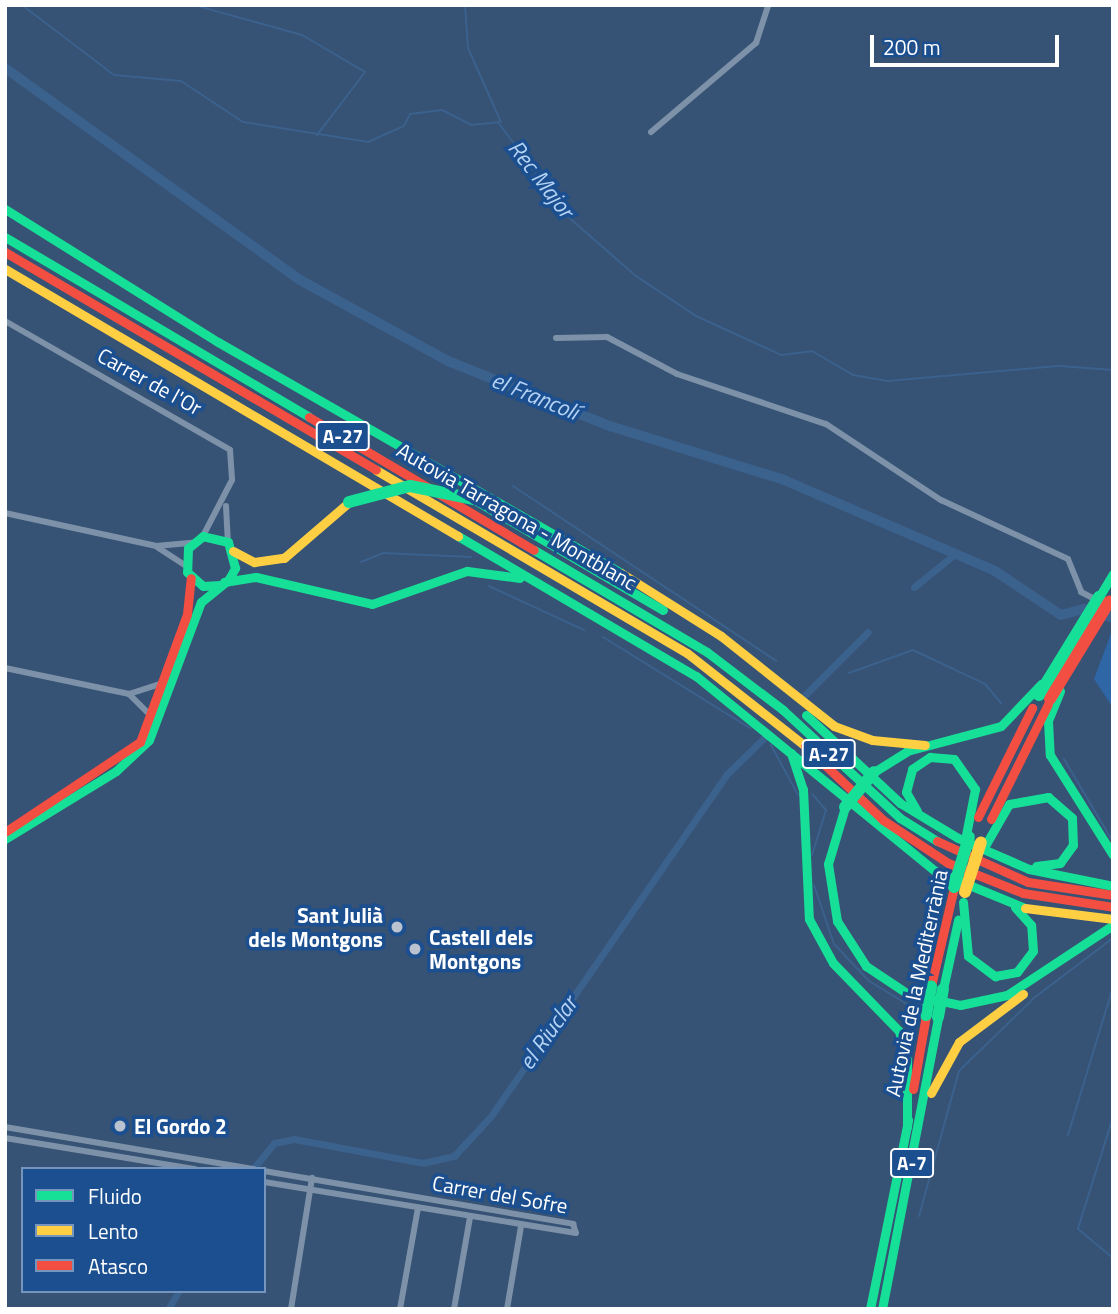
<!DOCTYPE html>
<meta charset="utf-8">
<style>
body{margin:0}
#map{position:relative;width:1118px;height:1314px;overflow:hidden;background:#365274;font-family:"Titillium Web",sans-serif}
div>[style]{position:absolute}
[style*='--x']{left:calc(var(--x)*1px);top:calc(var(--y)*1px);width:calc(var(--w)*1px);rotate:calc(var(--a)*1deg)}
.green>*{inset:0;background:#2f66a5}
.stream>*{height:2px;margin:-1px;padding:0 1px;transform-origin:1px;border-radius:1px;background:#3b618d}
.canal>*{height:7px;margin:-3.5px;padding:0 3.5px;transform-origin:3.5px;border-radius:3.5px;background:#3b618d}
.river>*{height:10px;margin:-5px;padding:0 5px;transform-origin:5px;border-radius:5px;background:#3b618d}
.street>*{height:6px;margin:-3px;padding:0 3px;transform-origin:3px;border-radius:3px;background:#7d92a8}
.fast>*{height:9px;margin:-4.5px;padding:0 4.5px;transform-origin:4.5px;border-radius:4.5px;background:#16e098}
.slow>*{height:9px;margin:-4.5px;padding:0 4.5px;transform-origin:4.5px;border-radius:4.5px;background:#ffcf43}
.jam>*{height:9px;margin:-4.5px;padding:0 4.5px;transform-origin:4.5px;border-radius:4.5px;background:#f24e42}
.fast-bridge>*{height:12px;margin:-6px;padding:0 6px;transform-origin:6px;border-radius:6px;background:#16e098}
.slow-bridge>*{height:12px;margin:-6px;padding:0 6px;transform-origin:6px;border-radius:6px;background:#ffcf43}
.jam-bridge>*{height:12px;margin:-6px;padding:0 6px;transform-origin:6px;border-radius:6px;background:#f24e42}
.dots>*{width:19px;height:19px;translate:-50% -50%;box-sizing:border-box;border:4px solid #1b4f8f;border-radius:50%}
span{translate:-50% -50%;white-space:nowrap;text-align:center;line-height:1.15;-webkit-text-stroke:7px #1b4f8f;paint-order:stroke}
.shield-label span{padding:2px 5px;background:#1b4f8f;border:2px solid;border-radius:5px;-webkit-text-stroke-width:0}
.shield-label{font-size:19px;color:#fff;font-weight:700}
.street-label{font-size:21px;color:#fff}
.poi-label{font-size:21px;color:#fff;font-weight:700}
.right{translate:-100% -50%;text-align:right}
.left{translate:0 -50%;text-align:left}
.water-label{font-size:23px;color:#b5d3f5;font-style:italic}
.frame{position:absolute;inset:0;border:7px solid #fff;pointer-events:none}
.legend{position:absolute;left:21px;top:1167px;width:245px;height:126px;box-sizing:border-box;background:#1b4f8f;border:2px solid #7695bc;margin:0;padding:9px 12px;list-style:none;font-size:21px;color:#fff}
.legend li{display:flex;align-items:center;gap:14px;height:35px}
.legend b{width:35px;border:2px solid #7695bc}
.scale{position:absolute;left:870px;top:35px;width:189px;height:32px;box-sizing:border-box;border:4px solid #fff;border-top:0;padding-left:9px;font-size:21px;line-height:24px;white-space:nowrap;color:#fff;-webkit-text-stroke:5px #1b4f8f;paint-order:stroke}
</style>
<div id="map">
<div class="green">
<i style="clip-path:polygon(1113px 628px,1113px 708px,1094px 679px)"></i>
</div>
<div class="stream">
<i style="--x:22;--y:5;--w:116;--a:37.3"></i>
<i style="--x:114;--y:75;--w:67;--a:5.1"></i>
<i style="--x:181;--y:81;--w:74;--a:33.5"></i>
<i style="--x:243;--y:122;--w:127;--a:9.1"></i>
<i style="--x:368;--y:142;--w:39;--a:-24"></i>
<i style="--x:404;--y:126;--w:13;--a:-63"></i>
<i style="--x:410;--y:114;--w:32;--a:-7"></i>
<i style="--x:442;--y:110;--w:33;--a:27"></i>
<i style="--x:471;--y:125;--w:27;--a:-6"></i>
<i style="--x:498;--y:122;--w:115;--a:53.8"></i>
<i style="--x:566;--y:215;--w:93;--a:41.1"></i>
<i style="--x:636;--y:276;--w:72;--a:33.7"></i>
<i style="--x:696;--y:316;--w:94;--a:24.6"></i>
<i style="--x:781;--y:355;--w:31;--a:-7"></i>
<i style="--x:812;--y:351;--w:48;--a:30.3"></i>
<i style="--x:853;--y:375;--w:35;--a:10"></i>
<i style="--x:887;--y:381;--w:174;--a:-5"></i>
<i style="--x:1060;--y:366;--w:53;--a:4.3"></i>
<i style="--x:194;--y:5;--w:112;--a:15.5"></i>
<i style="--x:302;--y:35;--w:73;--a:30.4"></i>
<i style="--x:365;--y:72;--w:79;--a:127.3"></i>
<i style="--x:465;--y:5;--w:43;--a:86"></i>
<i style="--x:468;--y:48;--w:81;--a:66"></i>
<i style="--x:513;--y:486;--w:316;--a:33.6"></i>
<i style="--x:361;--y:562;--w:24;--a:-22"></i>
<i style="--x:383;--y:553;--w:88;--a:2.6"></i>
<i style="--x:489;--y:586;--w:105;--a:24.9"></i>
<i style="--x:603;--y:637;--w:173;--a:31.8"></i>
<i style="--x:849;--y:673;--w:68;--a:-19.8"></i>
<i style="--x:913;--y:650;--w:80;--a:25.3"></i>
<i style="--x:985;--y:684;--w:25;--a:50"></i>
<i style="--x:771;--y:745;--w:57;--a:61.6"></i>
<i style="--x:1064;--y:759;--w:96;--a:59.4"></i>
<i style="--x:812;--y:855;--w:47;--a:-72.7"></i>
<i style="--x:826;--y:810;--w:21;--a:-131"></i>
<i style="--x:814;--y:885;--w:62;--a:71.3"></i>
<i style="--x:834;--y:944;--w:51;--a:46.6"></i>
<i style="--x:869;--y:981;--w:44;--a:31.2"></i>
<i style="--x:907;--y:1004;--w:14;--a:86"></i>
<i style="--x:1113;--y:1117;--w:117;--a:107.4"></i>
<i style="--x:1078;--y:1229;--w:45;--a:39.6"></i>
<i style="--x:1068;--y:1135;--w:155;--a:-73.1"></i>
<i style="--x:919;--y:1216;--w:150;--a:-74.6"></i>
<i style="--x:959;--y:1071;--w:105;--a:-44.2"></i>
<i style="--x:1034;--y:998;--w:99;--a:-37.2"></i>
</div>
<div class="canal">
<i style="--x:914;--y:587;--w:54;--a:-39"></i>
<i style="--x:802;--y:698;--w:93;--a:-45"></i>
<i style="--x:253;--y:1169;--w:33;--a:-51"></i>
<i style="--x:274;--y:1143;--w:20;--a:-11"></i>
<i style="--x:294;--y:1139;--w:131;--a:10.5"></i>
<i style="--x:423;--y:1163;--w:32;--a:-13"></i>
<i style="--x:454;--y:1156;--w:54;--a:-47.2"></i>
<i style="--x:491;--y:1116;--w:414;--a:-55.4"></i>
<i style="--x:726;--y:775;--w:59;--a:-44.3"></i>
<i style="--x:168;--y:1309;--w:21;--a:-59"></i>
</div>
<div class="river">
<i style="--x:5;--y:68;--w:363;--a:35.7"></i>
<i style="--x:300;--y:280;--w:169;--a:28.7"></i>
<i style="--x:448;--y:361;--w:175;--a:21.9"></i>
<i style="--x:610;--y:426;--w:182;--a:17.2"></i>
<i style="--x:784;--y:480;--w:230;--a:23.3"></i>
<i style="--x:995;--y:571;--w:79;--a:33.7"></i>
<i style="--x:1061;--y:615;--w:24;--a:-15"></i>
<i style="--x:1084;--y:609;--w:30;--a:17"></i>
</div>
<div class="street">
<i style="--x:651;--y:132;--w:138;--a:-40.3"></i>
<i style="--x:756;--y:43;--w:40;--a:-72"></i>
<i style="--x:5;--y:321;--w:259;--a:29.8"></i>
<i style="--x:230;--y:450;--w:30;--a:86"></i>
<i style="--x:232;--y:480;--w:63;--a:117.4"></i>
<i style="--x:556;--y:338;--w:51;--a:-1.1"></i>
<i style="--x:607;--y:337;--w:79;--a:27.9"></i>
<i style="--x:677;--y:374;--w:157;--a:18.6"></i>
<i style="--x:826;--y:424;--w:138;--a:33.5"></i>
<i style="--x:941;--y:500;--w:140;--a:24.9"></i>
<i style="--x:1068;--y:559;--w:35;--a:68"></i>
<i style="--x:1081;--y:592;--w:36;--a:27"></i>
<i style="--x:226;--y:506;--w:36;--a:87"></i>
<i style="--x:5;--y:513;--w:155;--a:12.3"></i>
<i style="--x:156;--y:546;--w:36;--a:-5"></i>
<i style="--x:157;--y:547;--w:33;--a:33"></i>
<i style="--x:5;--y:668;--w:127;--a:11.8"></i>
<i style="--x:129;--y:694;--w:31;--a:45"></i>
<i style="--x:129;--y:694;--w:33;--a:-18"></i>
<i style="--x:5;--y:1127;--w:253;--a:9.6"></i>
<i style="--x:5;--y:1138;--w:193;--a:9.3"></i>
<i style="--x:264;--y:1171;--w:314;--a:9.7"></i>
<i style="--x:573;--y:1224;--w:9;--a:72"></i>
<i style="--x:576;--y:1233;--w:316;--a:-170.7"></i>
<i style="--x:291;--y:1309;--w:133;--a:-80.9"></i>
<i style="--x:400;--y:1309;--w:103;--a:-79.9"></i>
<i style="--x:454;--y:1309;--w:93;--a:-80.1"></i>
<i style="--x:507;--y:1309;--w:84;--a:-80.4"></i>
</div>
<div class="fast">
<i style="--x:5;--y:209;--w:251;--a:32"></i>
<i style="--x:218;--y:342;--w:465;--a:29.8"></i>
<i style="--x:5;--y:237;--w:353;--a:30.6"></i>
<i style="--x:473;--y:499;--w:220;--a:30.3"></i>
<i style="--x:458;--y:536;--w:276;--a:30.5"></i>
<i style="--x:696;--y:676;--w:308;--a:39.2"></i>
<i style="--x:935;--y:871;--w:97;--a:22.3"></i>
<i style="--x:534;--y:550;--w:201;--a:30.5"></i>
<i style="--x:707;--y:652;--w:96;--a:37.3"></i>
<i style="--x:783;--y:710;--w:159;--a:42.7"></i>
<i style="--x:900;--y:818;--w:44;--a:31.9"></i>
<i style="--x:224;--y:582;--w:32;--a:-9"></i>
<i style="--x:256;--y:577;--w:119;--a:13.1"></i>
<i style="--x:372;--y:604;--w:101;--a:-19.2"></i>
<i style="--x:467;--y:571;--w:53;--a:7.5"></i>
<i style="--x:1099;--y:597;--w:27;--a:-59"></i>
<i style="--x:1060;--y:691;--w:32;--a:112"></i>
<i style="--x:1048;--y:721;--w:34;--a:87"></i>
<i style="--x:1050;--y:755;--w:118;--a:57.8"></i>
<i style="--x:806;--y:715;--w:129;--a:43.1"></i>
<i style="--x:900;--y:803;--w:68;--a:31.1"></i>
<i style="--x:958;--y:838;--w:77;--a:23.6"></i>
<i style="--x:1029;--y:869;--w:86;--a:11.4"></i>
<i style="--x:791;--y:753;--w:38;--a:72"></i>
<i style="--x:803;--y:789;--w:130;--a:87.4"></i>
<i style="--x:809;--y:919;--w:50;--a:61.4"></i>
<i style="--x:833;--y:963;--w:95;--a:45.9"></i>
<i style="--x:899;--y:1031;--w:30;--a:75"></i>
<i style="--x:907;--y:1060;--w:67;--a:90"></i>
<i style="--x:874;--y:772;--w:39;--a:-32"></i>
<i style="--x:907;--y:751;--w:97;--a:-14.9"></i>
<i style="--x:1001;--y:726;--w:58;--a:-46.4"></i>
<i style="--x:845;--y:807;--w:59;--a:106.6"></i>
<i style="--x:828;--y:864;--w:58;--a:81"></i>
<i style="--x:837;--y:921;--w:54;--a:57.2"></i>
<i style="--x:866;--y:966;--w:50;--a:33.7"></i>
<i style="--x:908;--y:994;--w:53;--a:11.9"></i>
<i style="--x:960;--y:1005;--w:48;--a:-12"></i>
<i style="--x:1007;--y:995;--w:127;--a:-33.4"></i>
<i style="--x:917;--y:811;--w:22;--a:-120"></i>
<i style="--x:906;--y:792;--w:24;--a:-75"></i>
<i style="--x:912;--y:769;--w:22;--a:-34"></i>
<i style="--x:930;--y:757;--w:24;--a:5"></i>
<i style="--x:954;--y:759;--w:37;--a:55"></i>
<i style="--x:975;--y:789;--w:47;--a:101.1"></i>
<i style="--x:5;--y:839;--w:130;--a:-31.5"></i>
<i style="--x:116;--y:771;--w:45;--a:-43.2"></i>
<i style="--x:149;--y:740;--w:147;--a:-69.4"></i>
<i style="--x:201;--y:602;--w:36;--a:-39"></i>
<i style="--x:229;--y:579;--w:13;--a:-61"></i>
<i style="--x:235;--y:568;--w:27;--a:-105"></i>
<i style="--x:228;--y:542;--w:26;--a:-167"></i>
<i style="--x:203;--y:536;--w:19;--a:141"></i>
<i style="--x:188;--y:548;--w:24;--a:92"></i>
<i style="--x:187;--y:572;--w:21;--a:41"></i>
<i style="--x:203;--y:586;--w:17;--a:-3"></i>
<i style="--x:986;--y:844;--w:46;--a:-60.1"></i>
<i style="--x:1009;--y:804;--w:40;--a:-10"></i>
<i style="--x:1048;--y:797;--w:32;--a:41"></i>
<i style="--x:1072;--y:818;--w:27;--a:88"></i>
<i style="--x:1073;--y:845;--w:22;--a:126"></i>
<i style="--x:1060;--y:863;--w:24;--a:173"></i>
<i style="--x:963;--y:902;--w:54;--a:84.7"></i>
<i style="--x:968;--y:956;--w:34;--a:37"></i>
<i style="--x:995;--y:976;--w:22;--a:-10"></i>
<i style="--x:1017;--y:972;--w:26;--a:-53"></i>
<i style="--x:1033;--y:951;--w:26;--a:-94"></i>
<i style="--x:1031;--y:925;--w:24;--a:-132"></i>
<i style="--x:943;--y:989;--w:71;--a:-77.7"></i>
<i style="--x:870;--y:1309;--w:193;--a:-78.6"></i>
<i style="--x:882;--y:1309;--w:297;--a:-79.1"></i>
</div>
<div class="slow">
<i style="--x:5;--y:269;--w:526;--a:30.52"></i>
<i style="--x:376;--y:470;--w:361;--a:30.5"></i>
<i style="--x:687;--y:653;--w:150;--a:38.2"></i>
<i style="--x:233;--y:551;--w:24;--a:28"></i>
<i style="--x:254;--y:562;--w:30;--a:-8"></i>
<i style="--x:284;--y:558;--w:86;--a:-40.7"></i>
<i style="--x:621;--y:573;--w:118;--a:32.2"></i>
<i style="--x:721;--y:636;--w:144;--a:38.5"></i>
<i style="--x:834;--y:726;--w:40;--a:20.2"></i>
<i style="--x:872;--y:740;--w:53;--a:5.4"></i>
<i style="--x:1025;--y:908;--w:89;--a:7.1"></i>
<i style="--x:931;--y:1093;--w:58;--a:-61.2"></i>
<i style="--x:959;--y:1042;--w:80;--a:-36.9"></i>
</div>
<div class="jam">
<i style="--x:5;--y:252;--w:430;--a:30.4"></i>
<i style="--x:309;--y:417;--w:261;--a:30.6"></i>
<i style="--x:805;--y:746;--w:108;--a:43.5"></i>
<i style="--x:883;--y:820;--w:78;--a:33.5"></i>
<i style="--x:948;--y:863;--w:81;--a:21.8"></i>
<i style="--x:1023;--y:893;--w:91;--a:8.8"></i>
<i style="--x:978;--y:817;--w:122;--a:-63.6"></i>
<i style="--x:991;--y:819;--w:128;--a:-63.6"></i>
<i style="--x:5;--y:832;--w:162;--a:-33.7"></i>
<i style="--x:140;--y:742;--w:136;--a:-69.8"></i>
<i style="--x:187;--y:614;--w:36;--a:-84"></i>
<i style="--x:937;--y:841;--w:100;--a:24.3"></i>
<i style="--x:1028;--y:882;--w:86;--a:8.7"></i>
<i style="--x:931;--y:986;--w:102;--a:-76.9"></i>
<i style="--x:913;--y:1089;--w:75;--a:-80"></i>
</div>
<div class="fast-bridge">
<i style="--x:349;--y:502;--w:63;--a:-14.7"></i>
<i style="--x:410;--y:486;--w:64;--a:11.7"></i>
<i style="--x:1039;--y:695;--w:115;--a:-58.5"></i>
<i style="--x:845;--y:807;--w:45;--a:-50.4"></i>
<i style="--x:954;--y:887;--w:52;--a:-73.3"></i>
<i style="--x:926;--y:1015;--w:29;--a:-80"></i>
<i style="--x:938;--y:1017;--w:28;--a:-80"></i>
</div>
<div class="slow-bridge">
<i style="--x:965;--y:892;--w:52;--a:-72.3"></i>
</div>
<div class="jam-bridge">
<i style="--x:1050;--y:699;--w:114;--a:-58.7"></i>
</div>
<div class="dots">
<i style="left:397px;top:927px;background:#b9c2ce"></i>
<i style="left:415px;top:949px;background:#b9c2ce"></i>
<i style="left:120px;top:1126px;background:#b9c2ce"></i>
</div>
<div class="shield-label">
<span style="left:343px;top:436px">A-27</span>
<span style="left:829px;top:754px">A-27</span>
<span style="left:912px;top:1163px">A-7</span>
</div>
<div class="street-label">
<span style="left:150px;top:381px;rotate:29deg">Carrer de l'Or</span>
<span style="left:517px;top:516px;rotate:30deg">Autovia Tarragona - Montblanc</span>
<span style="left:916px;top:983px;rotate:-78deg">Autovia de la Mediterrània</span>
<span style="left:500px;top:1194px;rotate:10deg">Carrer del Sofre</span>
</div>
<div class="poi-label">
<span class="right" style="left:383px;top:927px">Sant Julià<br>dels Montgons</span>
<span class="left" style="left:429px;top:949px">Castell dels<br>Montgons</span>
<span class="left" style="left:134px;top:1126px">El Gordo 2</span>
</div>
<div class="water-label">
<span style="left:541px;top:179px;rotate:52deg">Rec Major</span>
<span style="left:535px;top:396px;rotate:22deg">el Francolí</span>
<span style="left:548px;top:1033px;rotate:-55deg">el Riuclar</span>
</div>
<div class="frame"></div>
<ul class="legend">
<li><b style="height:9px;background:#16e098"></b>Fluido</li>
<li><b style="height:9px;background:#ffcf43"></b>Lento</li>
<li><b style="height:9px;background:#f24e42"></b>Atasco</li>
</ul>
<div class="scale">200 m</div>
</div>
